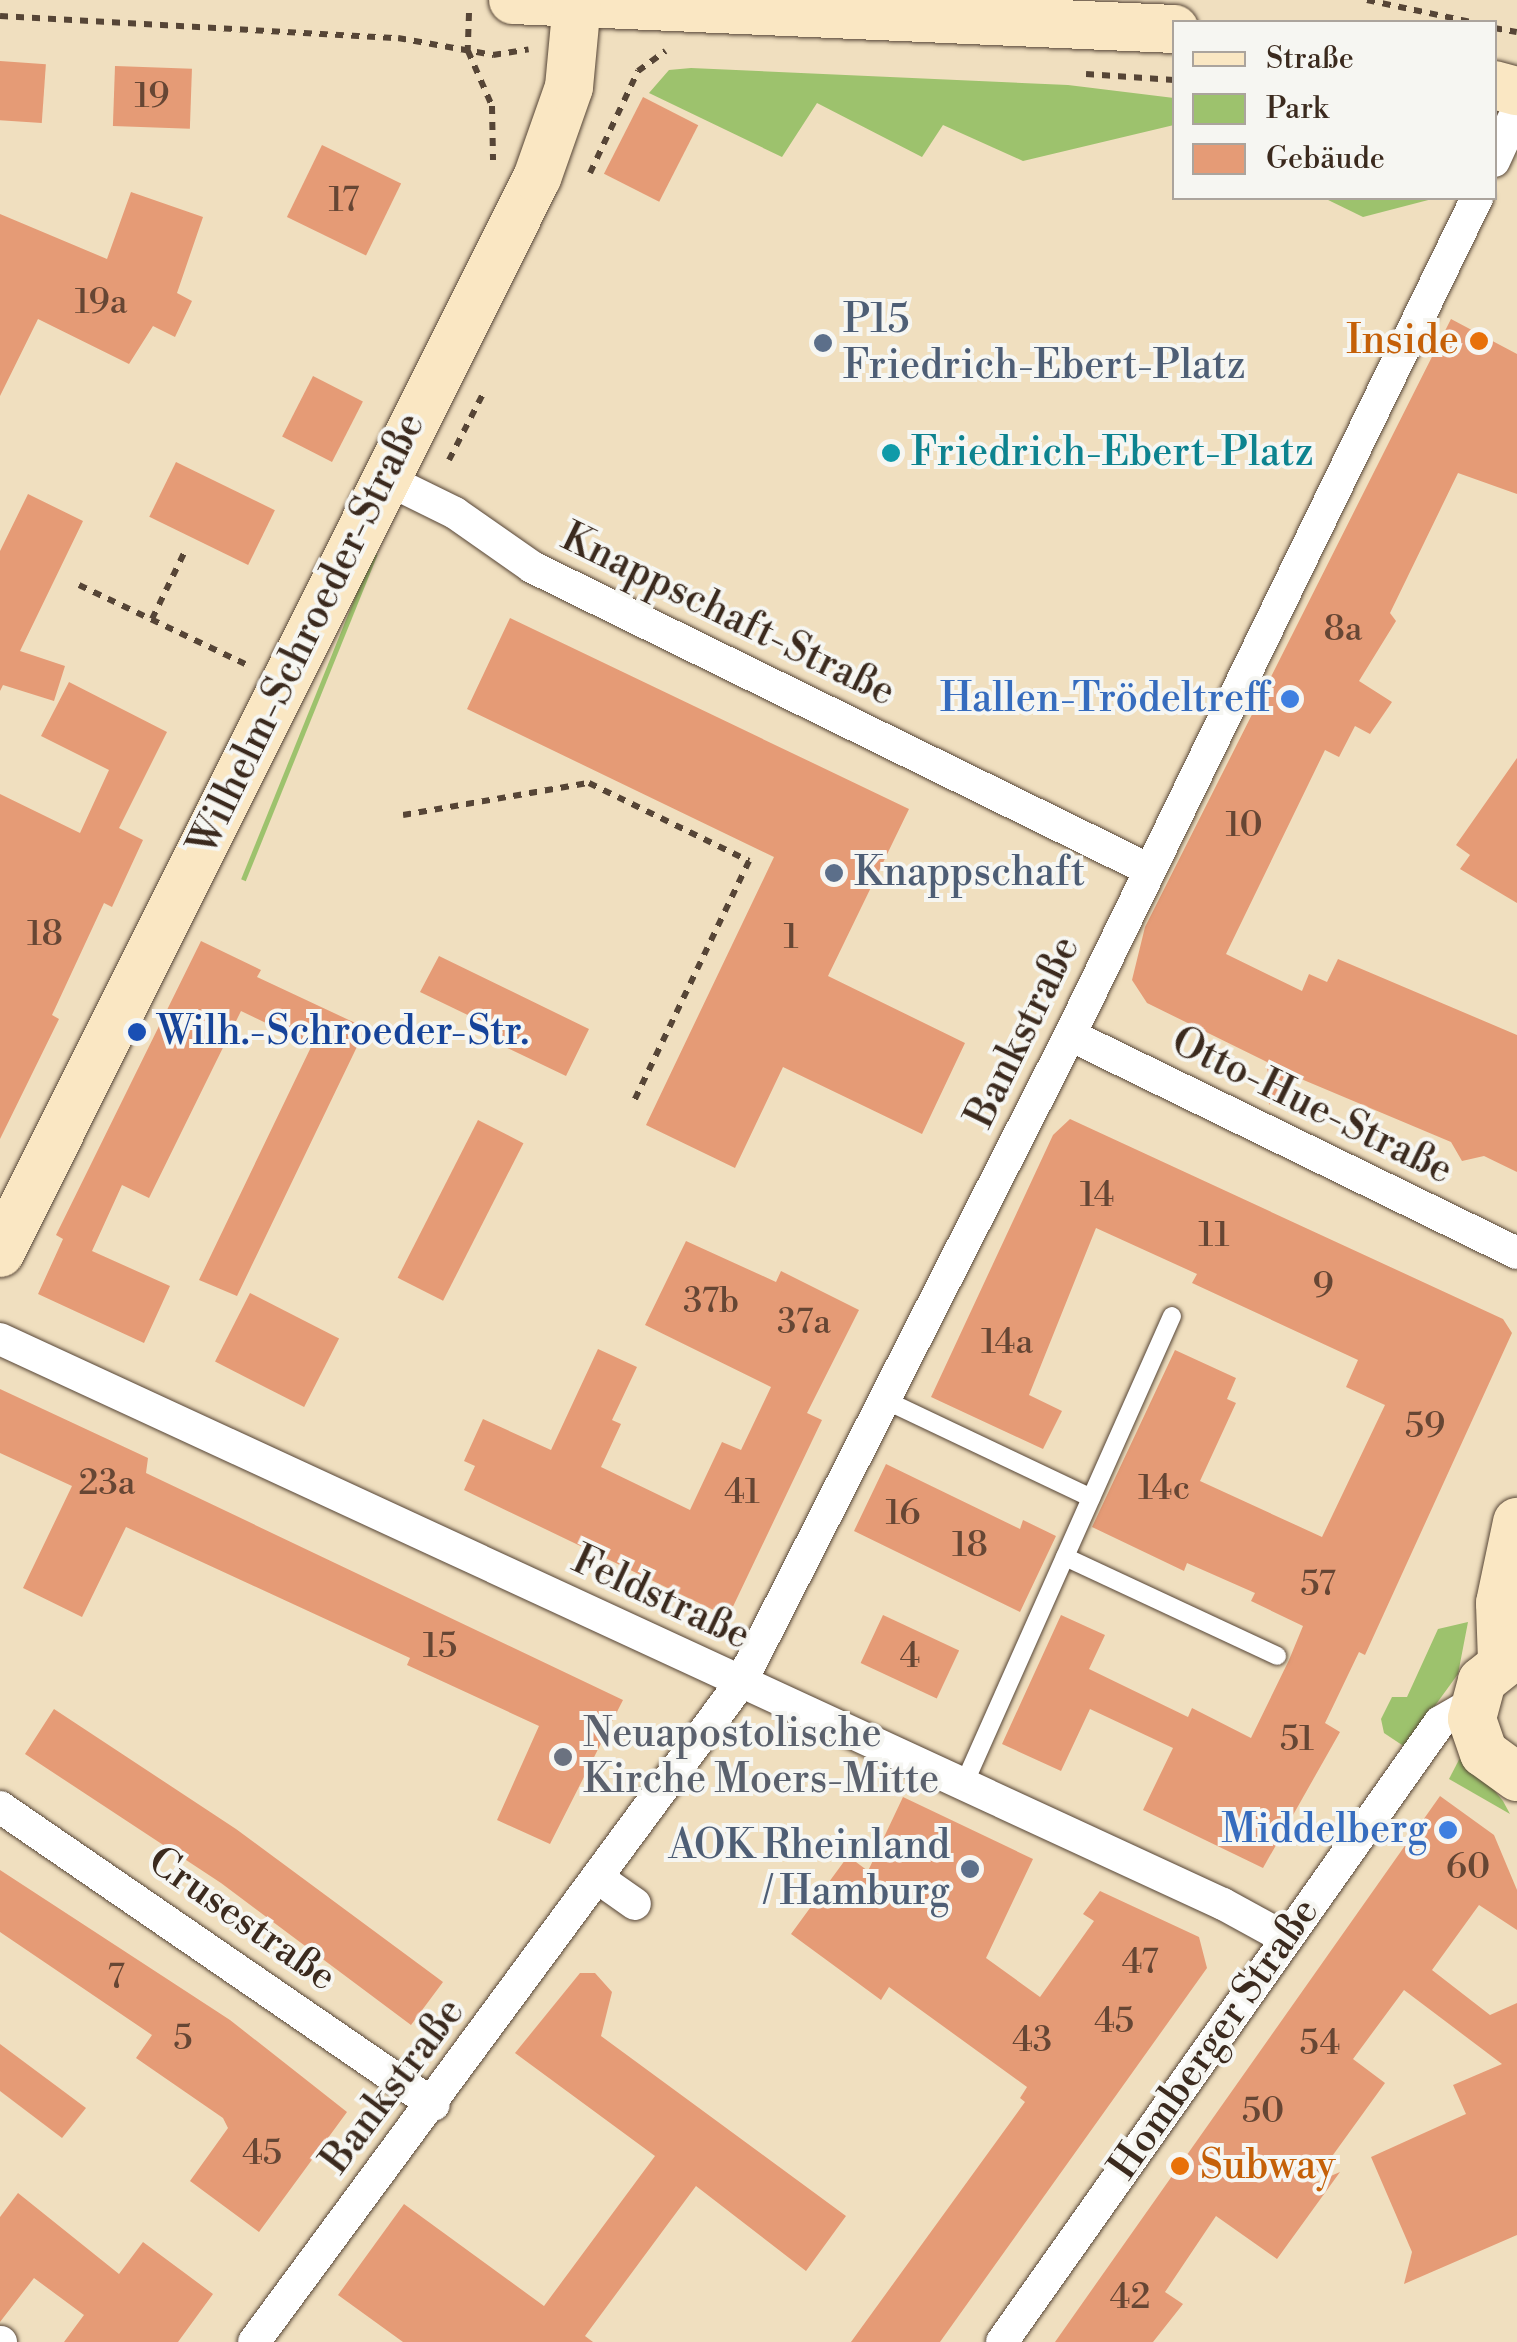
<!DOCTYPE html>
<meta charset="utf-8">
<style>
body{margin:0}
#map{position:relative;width:1517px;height:2342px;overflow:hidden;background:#f0dfbf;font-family:"Libre Bodoni",serif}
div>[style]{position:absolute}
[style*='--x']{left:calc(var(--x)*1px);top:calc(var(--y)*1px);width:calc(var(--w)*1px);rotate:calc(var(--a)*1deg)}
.green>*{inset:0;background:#9dc26d;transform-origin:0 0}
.building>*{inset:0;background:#e59b76;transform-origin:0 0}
.path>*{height:6px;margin-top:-3px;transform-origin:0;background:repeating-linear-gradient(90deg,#564536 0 8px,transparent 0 16px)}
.roads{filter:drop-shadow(0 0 2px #564536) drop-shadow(0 0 2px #564536)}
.lane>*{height:18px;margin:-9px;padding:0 9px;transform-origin:9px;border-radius:9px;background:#fff}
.street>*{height:32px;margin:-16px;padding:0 16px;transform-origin:16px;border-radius:16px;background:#fff}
.secondary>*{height:48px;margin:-24px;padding:0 24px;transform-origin:24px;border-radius:24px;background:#fae7c3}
.dots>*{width:28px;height:28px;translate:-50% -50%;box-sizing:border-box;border:5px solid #f6f6f2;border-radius:50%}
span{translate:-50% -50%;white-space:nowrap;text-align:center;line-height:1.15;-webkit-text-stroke:8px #f6f6f2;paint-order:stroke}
.number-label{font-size:35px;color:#664634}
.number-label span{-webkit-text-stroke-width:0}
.service-label{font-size:40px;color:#4e5e75}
.left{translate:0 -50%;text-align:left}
.right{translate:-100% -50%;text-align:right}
.food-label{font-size:40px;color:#c56008}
.culture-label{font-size:40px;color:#0d838f}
.street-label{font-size:40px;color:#3b2a1e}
.shop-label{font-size:40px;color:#366cbe}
.transit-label{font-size:40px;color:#164399}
.worship-label{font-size:40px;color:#5b616d}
.legend{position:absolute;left:1172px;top:20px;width:325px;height:180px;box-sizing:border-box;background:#f6f6f2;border:2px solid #aba49d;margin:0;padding:12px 18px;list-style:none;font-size:30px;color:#3b2a1e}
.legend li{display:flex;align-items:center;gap:20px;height:50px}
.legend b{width:50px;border:2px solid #aba49d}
</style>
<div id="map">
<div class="green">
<i style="clip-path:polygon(691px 68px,1068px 85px,1174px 98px,1174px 125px,1023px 161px,943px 125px,922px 157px,817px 103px,782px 157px,649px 93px,669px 70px)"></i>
<i style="clip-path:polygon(1324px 198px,1436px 198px,1363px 217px)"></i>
<i style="left:373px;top:553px;width:5px;height:352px;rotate:22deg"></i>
<i style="clip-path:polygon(1468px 1622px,1458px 1674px,1405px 1747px,1384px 1733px,1381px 1719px,1392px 1697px,1407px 1697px,1438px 1629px)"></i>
<i style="clip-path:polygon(1463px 1752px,1503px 1801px,1510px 1814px,1449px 1779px)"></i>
</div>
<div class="building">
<i style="left:0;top:61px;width:46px;height:59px;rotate:4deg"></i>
<i style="left:115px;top:66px;width:77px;height:60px;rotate:2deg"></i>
<i style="left:643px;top:97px;width:62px;height:86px;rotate:27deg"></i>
<i style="left:322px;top:145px;width:88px;height:80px;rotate:26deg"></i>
<i style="clip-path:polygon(131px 192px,203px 217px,177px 293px,192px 301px,175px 337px,153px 326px,129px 364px,38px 319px,0 396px,0 214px,107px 259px)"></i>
<i style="clip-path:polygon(1451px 319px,1517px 354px,1517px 494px,1458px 473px,1390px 613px,1396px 621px,1359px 681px,1392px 702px,1370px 734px,1355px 726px,1339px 757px,1325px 750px,1226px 954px,1302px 991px,1309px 974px,1327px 982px,1338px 959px,1517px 1035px,1517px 1172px,1484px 1156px,1462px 1161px,1451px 1142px,1294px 1076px,1269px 1105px,1267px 1062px,1147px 1003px,1132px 980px,1145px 927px)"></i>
<i style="left:313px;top:376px;width:56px;height:68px;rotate:27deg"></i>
<i style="left:176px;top:462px;width:110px;height:61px;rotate:26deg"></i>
<i style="clip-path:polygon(28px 494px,83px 521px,20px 651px,65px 666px,54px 701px,3px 685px,0 691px,0 551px)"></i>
<i style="clip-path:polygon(510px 618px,909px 809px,828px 976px,965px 1043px,922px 1134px,783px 1067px,735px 1168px,646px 1125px,774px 857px,467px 709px)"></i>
<i style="clip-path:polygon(69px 682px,167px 732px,119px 828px,143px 840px,112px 907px,104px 903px,52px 1015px,59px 1019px,0 1139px,0 794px,80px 833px,109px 770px,41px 736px)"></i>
<i style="clip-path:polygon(1517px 758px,1517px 903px,1460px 869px,1470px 855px,1456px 845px)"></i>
<i style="clip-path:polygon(201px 941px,261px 970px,257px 977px,366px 1028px,237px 1296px,199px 1280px,312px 1045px,241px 1011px,149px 1198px,122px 1185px,92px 1251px,170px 1286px,144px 1343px,38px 1294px,63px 1239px,56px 1235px)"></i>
<i style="clip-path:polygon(439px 956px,589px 1029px,566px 1076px,497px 1043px,503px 1032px,420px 992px)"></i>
<i style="clip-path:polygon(1070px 1119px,1503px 1319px,1512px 1333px,1365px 1655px,1359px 1652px,1325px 1723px,1340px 1732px,1263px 1868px,1143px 1810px,1173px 1748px,1090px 1709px,1061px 1771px,1002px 1744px,1061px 1615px,1105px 1635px,1089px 1669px,1188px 1717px,1192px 1708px,1251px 1738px,1289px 1660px,1303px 1626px,1251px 1601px,1255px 1593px,1187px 1563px,1184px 1571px,1092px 1527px,1175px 1350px,1236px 1378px,1227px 1399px,1236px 1403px,1200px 1481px,1322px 1537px,1385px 1405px,1346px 1387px,1358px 1360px,1192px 1283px,1197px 1274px,1096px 1228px,1029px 1395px,1062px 1411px,1043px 1449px,931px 1397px,1053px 1135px)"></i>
<i style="left:478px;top:1120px;width:51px;height:177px;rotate:27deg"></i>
<i style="clip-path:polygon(686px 1241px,776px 1282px,781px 1271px,859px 1310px,807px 1413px,822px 1420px,728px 1617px,464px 1490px,475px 1466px,464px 1461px,483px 1419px,551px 1450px,598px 1349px,637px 1367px,612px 1420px,621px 1424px,601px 1467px,690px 1510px,722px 1442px,741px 1450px,771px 1387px,645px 1325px)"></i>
<i style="left:250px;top:1293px;width:100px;height:77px;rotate:27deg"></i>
<i style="clip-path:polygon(0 1389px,148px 1458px,146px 1473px,623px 1700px,550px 1844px,497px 1820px,539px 1726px,407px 1665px,410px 1658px,126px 1527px,82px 1617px,23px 1588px,72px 1486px,0 1453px)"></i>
<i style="clip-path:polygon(886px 1464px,1020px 1529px,1023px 1520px,1056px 1536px,1020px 1612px,854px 1531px)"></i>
<i style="left:883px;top:1615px;width:84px;height:53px;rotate:25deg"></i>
<i style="clip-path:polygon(54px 1709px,236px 1829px,443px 1982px,411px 2025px,221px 1883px,25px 1754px)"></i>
<i style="clip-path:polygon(1440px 1796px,1494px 1835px,1517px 1890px,1517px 1930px,1479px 1905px,1432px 1970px,1490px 2015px,1517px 2003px,1517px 2235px,1404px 2284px,1412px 2252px,1371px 2157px,1466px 2114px,1453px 2085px,1502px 2064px,1404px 1990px,1353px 2059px,1385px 2083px,1312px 2184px,1340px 2172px,1277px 2259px,1216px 2216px,1165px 2292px,1183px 2304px,1153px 2342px,1055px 2342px)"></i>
<i style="clip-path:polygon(903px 1797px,1033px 1859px,986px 1958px,1040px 1997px,1094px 1921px,1083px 1914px,1100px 1891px,1199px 1937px,1207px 1968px,940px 2342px,851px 2342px,1025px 2102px,1020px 2098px,1027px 2087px,889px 1987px,881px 2000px,791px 1934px,848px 1856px,868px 1871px)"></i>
<i style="clip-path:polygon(0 1870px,230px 2020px,347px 2112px,259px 2232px,190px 2181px,228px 2128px,223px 2118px,136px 2058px,152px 2035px,0 1932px)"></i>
<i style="clip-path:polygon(580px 1973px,595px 1973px,612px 1992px,601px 2036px,846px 2216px,806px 2271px,696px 2186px,585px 2336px,593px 2342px,403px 2342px,338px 2295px,404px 2204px,544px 2306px,655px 2156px,515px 2053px)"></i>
<i style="clip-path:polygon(0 2044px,86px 2108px,62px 2138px,0 2091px)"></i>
<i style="clip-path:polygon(18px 2193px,119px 2274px,143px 2242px,213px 2294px,178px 2342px,64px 2342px,84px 2315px,34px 2278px,0 2322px,0 2217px)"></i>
</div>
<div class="path">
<i style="--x:1367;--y:0;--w:106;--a:11.9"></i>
<i style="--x:469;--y:13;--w:38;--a:92"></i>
<i style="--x:468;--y:51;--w:60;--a:66.4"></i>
<i style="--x:492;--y:106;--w:54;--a:88.9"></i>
<i style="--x:0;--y:16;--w:399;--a:3.2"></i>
<i style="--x:398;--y:38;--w:97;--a:10.1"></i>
<i style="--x:493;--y:55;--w:36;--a:-9"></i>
<i style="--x:1494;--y:28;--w:23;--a:10"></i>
<i style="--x:1086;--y:74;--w:88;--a:3.9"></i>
<i style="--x:590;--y:173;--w:113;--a:-64.8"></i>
<i style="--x:638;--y:71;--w:34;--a:-36"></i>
<i style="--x:449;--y:460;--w:76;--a:-62.8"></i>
<i style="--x:79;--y:585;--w:184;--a:25.4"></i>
<i style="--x:152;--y:619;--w:76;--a:-64.1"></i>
<i style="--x:403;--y:815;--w:189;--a:-9.8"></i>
<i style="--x:589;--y:783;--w:178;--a:26"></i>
<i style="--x:749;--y:861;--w:266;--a:115.6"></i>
</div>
<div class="roads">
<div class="lane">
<i style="--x:885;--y:1400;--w:228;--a:25.4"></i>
<i style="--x:1065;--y:1557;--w:234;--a:25"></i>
<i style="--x:964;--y:1784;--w:512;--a:-66.04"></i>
</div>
<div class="street">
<i style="--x:1494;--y:161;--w:55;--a:-65.3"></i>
<i style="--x:384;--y:478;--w:79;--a:26.2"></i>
<i style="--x:455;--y:513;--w:94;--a:35"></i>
<i style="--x:532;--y:567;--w:688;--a:26.12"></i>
<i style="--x:1070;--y:1035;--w:497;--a:26"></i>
<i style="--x:0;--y:1339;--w:1347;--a:24.8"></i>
<i style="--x:1223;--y:1904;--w:71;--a:28.7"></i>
<i style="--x:0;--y:1807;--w:526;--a:34.47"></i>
<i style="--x:598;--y:1878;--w:45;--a:35.1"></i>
<i style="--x:0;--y:2342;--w:1;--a:0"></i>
<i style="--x:254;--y:2342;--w:820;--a:-53.58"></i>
<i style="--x:741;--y:1682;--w:726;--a:-63.05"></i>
<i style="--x:1070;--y:1035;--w:931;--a:-64.07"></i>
<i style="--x:1002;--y:2342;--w:759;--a:-54.76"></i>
<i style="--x:1440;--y:1722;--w:39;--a:-30"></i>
</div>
<div class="secondary">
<i style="--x:513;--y:0;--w:662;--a:2.51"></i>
<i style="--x:1494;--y:85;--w:24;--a:15"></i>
<i style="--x:0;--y:1253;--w:1202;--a:-63.46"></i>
<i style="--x:537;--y:178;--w:96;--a:-70.6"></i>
<i style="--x:569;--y:87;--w:84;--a:-84.6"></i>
<i style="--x:1517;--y:1653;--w:45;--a:141.3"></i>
<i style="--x:1482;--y:1681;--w:39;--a:105"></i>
<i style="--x:1472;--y:1719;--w:36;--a:71"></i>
<i style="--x:1484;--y:1753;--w:41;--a:36"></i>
<i style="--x:1502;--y:1661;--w:58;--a:-92"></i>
<i style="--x:1500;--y:1603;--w:83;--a:-78.1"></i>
</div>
</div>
<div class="dots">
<i style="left:1479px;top:341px;background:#e8710a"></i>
<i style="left:823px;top:343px;background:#5c6f8a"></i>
<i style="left:891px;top:453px;background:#0f9aa8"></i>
<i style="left:1290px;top:699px;background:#3f7fe0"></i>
<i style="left:834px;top:873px;background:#5c6f8a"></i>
<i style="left:137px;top:1032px;background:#1a4fb4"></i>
<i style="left:563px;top:1757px;background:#6b7280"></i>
<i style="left:1448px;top:1830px;background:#3f7fe0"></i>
<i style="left:970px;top:1869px;background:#5c6f8a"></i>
<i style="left:1180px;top:2166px;background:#e8710a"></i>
</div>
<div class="number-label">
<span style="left:152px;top:97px">19</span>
<span style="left:344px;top:201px">17</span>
<span style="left:101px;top:303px">19a</span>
<span style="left:1343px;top:630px">8a</span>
<span style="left:1244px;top:826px">10</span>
<span style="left:45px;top:935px">18</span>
<span style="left:791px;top:938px">1</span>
<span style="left:1097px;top:1196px">14</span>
<span style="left:1214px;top:1236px">11</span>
<span style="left:1323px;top:1287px">9</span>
<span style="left:711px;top:1302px">37b</span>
<span style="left:804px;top:1323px">37a</span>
<span style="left:1007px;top:1343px">14a</span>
<span style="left:1425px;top:1427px">59</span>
<span style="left:107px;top:1484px">23a</span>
<span style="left:1164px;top:1489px">14c</span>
<span style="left:742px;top:1493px">41</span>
<span style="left:903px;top:1514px">16</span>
<span style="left:970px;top:1546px">18</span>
<span style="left:1318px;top:1585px">57</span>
<span style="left:440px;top:1647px">15</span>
<span style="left:910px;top:1657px">4</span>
<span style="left:1297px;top:1740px">51</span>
<span style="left:1468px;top:1868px">60</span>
<span style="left:1140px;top:1963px">47</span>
<span style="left:116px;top:1978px">7</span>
<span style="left:1114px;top:2022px">45</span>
<span style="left:183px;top:2039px">5</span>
<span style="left:1032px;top:2041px">43</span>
<span style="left:1320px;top:2044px">54</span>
<span style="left:1263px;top:2112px">50</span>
<span style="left:262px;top:2154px">45</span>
<span style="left:1130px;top:2298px">42</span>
</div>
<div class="service-label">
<span class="left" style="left:843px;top:343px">P15<br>Friedrich-Ebert-Platz</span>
<span class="left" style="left:854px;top:873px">Knappschaft</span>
<span class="right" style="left:950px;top:1869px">AOK Rheinland<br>/ Hamburg</span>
</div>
<div class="food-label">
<span class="right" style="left:1459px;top:341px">Inside</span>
<span class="left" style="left:1200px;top:2166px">Subway</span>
</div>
<div class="culture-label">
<span class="left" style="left:911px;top:453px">Friedrich-Ebert-Platz</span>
</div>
<div class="street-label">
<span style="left:728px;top:615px;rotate:26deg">Knappschaft-Straße</span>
<span style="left:307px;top:634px;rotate:-64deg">Wilhelm-Schroeder-Straße</span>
<span style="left:1023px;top:1032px;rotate:-64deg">Bankstraße</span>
<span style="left:1312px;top:1106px;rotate:26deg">Otto-Hue-Straße</span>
<span style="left:661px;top:1598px;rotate:25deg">Feldstraße</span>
<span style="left:242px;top:1919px;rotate:35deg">Crusestraße</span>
<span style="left:1214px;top:2039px;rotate:-55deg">Homberger Straße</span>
<span style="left:393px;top:2086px;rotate:-53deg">Bankstraße</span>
</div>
<div class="shop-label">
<span class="right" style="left:1270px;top:699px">Hallen-Trödeltreff</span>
<span class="right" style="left:1428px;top:1830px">Middelberg</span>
</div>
<div class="transit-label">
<span class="left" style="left:157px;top:1032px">Wilh.-Schroeder-Str.</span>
</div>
<div class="worship-label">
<span class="left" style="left:583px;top:1757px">Neuapostolische<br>Kirche Moers-Mitte</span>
</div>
<ul class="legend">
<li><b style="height:12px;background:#fae7c3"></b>Straße</li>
<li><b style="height:28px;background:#9dc26d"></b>Park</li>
<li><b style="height:28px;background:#e59b76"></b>Gebäude</li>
</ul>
</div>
